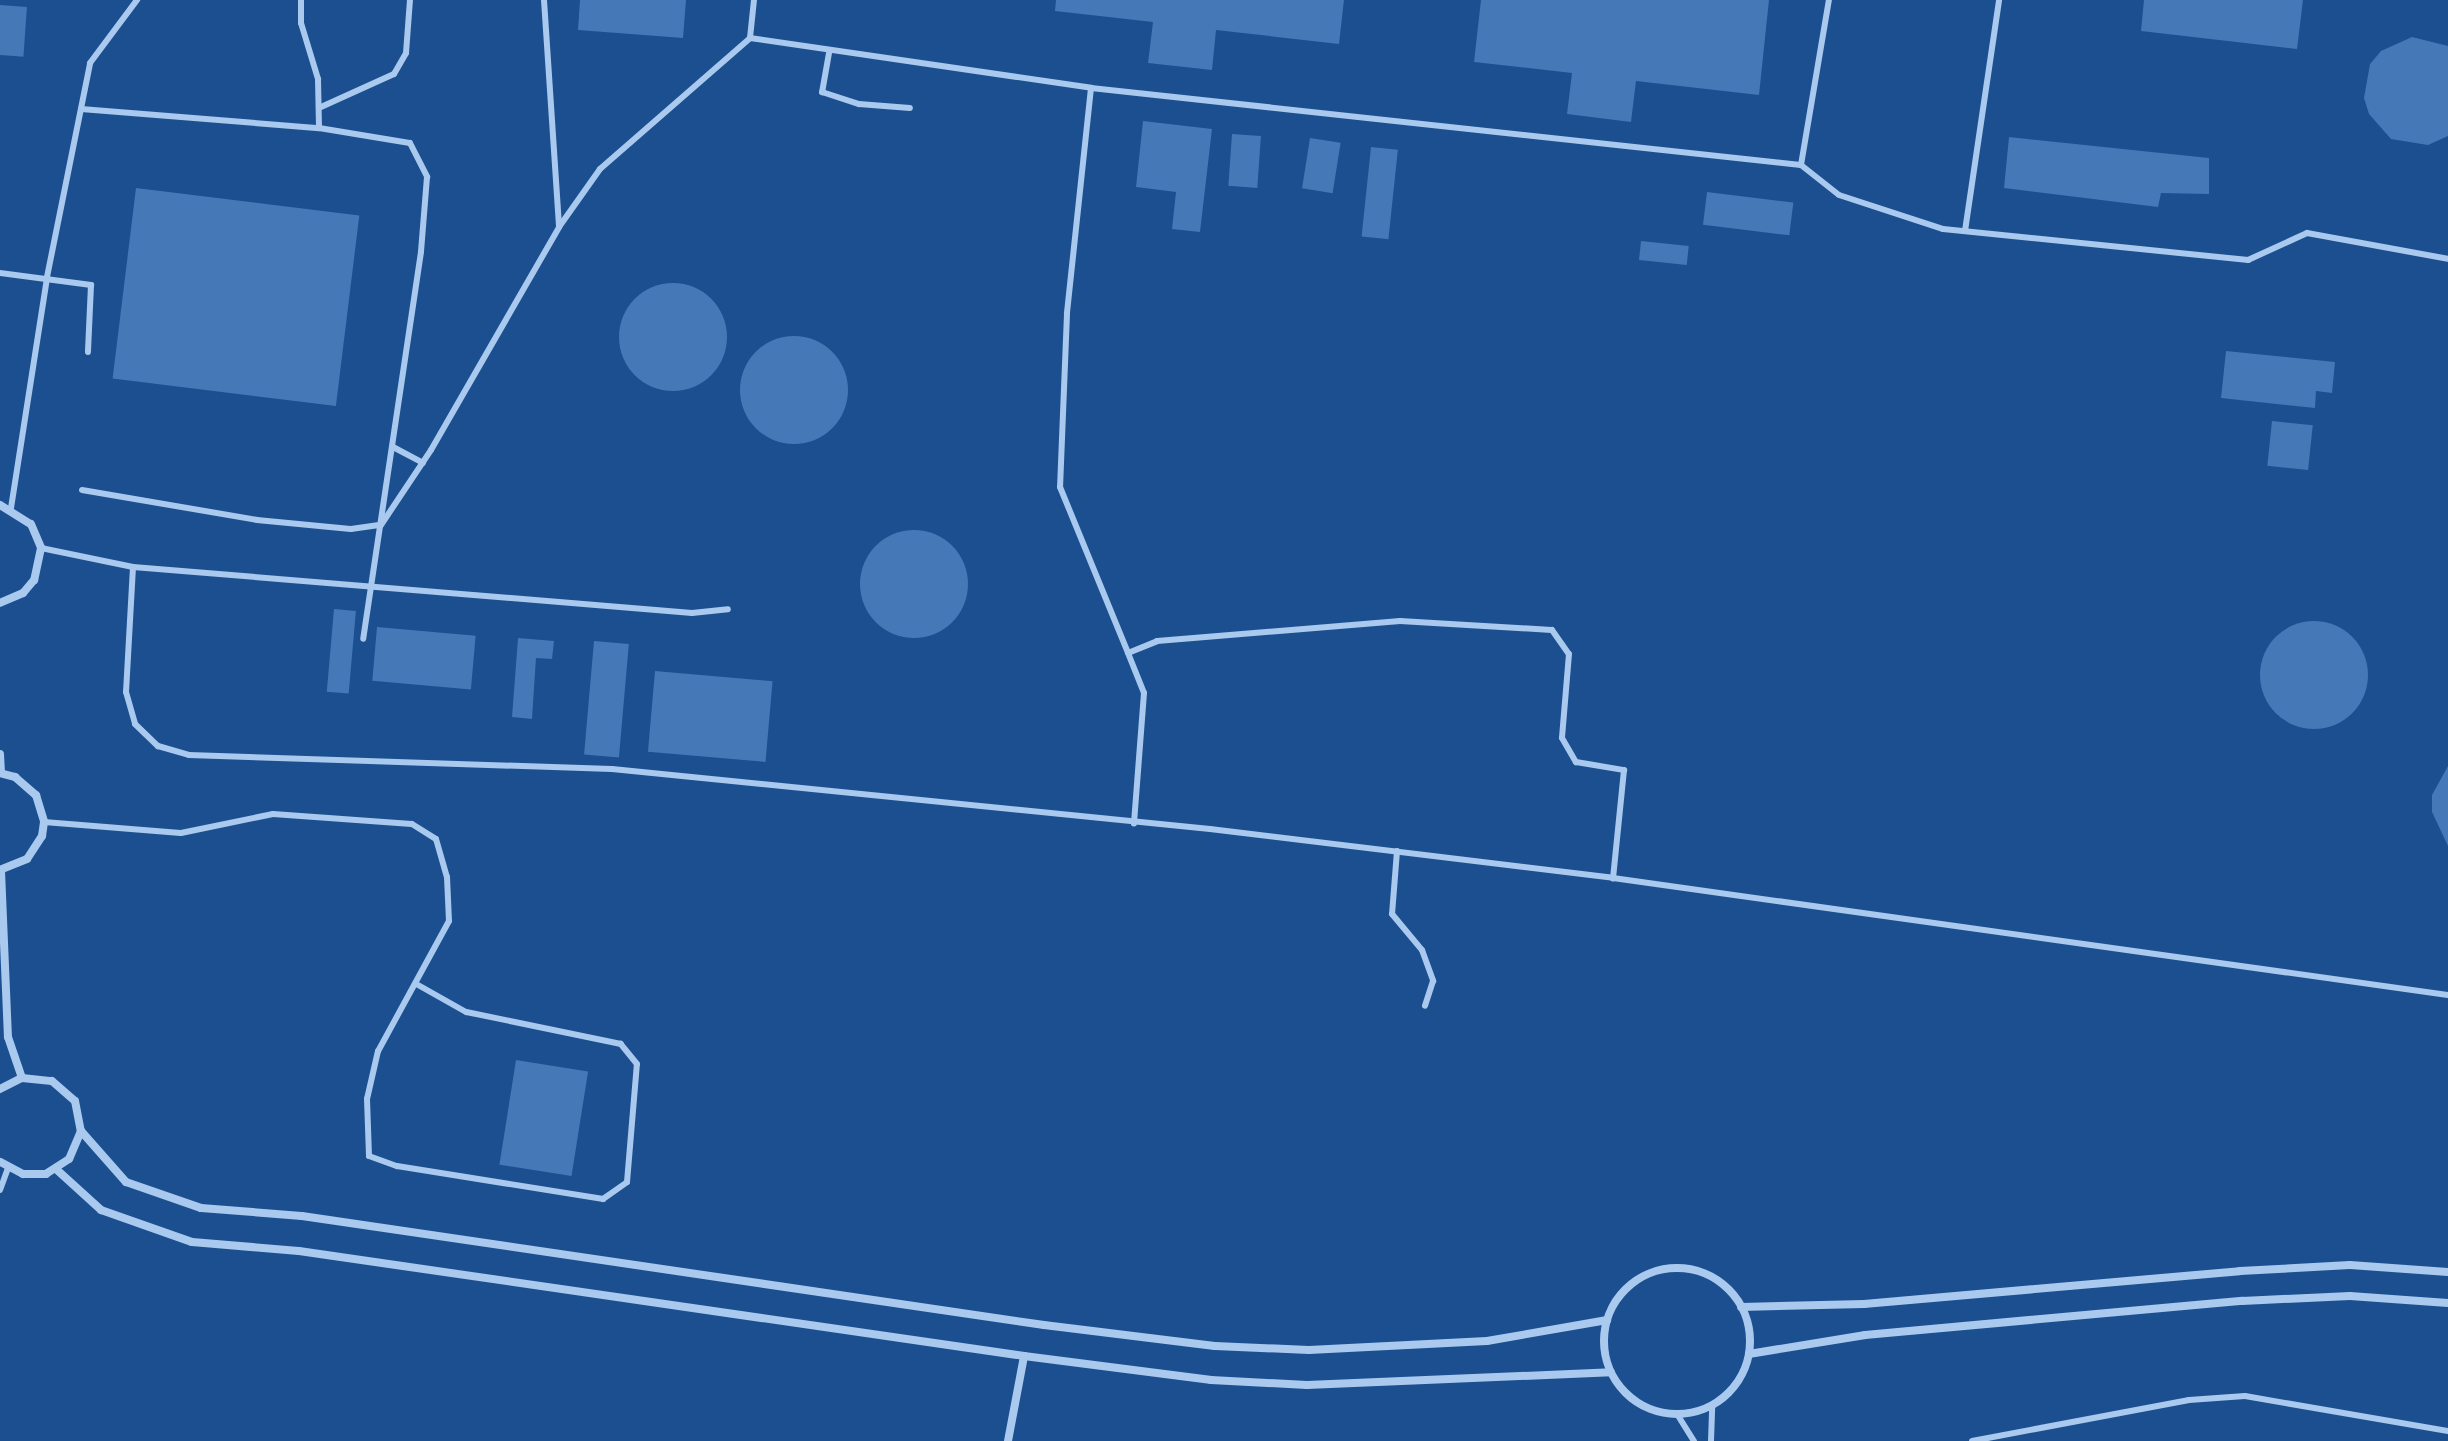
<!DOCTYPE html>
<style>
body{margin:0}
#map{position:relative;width:2448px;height:1441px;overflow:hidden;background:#1b4f8f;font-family:"Titillium Web",sans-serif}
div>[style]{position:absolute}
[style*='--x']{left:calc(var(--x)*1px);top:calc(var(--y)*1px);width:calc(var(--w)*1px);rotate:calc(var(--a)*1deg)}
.building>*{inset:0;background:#4478b7;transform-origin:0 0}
.round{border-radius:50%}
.lane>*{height:6px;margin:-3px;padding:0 3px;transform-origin:3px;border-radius:3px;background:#a9c9ee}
.street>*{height:8px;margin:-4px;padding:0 4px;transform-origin:4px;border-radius:4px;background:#a9c9ee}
.street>.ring{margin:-4px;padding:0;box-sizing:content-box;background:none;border:8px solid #a9c9ee;border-radius:50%}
span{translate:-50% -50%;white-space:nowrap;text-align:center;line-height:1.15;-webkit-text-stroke:8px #1b4f8f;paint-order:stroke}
</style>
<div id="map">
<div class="building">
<i style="clip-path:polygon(580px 0,686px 0,683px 38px,578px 30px)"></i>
<i style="clip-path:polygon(1056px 0,1344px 0,1339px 44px,1216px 30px,1212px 70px,1148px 63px,1153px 22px,1055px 11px)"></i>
<i style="clip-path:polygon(1481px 0,1769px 0,1759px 95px,1636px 81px,1631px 122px,1567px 114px,1572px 73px,1474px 62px)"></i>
<i style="clip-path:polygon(2144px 0,2303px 0,2297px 49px,2141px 31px)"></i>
<i style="left:0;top:5px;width:27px;height:50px;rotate:4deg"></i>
<i style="clip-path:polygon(2412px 37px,2448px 46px,2448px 136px,2428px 145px,2391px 139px,2369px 114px,2364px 98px,2370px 64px,2381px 51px)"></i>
<i style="clip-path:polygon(1143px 121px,1212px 129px,1200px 232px,1172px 229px,1176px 192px,1136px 187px)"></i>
<i style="left:1232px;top:134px;width:29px;height:52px;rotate:4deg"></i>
<i style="clip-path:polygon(2009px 137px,2209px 158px,2209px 194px,2161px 193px,2158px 207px,2004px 188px)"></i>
<i style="left:1310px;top:138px;width:31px;height:51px;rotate:9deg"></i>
<i style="left:1371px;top:147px;width:27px;height:90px;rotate:6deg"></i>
<i style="left:136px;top:188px;width:225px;height:192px;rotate:7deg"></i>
<i style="left:1707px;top:192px;width:87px;height:33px;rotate:7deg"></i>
<i style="left:1641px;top:241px;width:48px;height:19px;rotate:6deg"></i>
<i class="round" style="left:619px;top:283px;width:108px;height:108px"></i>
<i class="round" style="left:740px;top:336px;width:108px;height:108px"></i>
<i style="clip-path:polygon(2226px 351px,2335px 362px,2332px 393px,2316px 391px,2315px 408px,2221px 398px)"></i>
<i style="left:2272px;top:421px;width:41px;height:45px;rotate:6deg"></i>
<i class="round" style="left:860px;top:530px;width:108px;height:108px"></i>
<i style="left:334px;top:609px;width:22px;height:83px;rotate:5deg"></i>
<i class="round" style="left:2260px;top:621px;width:108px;height:108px"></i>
<i style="left:377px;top:627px;width:99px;height:54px;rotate:5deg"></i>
<i style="clip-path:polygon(518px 638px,554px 641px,552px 659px,536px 658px,532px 719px,512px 717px)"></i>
<i style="left:594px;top:641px;width:35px;height:114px;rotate:5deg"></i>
<i style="left:655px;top:671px;width:118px;height:81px;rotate:5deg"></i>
<i style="clip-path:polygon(2448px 766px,2448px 846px,2432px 812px,2432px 795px)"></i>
<i style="left:516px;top:1060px;width:73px;height:106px;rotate:9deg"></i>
</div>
<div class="lane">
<i style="--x:301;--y:0;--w:23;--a:90"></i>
<i style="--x:301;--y:23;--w:59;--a:73.1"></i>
<i style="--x:318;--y:79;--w:49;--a:88.8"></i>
<i style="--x:544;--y:0;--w:227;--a:86.2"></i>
<i style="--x:750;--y:38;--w:38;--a:-84"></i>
<i style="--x:829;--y:53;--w:40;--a:100"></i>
<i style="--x:822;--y:92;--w:39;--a:18"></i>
<i style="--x:859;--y:104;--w:51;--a:4.5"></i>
<i style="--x:1091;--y:88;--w:227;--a:96.1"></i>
<i style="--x:1067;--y:314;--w:173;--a:92.3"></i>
<i style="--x:1060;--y:487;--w:179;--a:67.7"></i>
<i style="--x:1128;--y:653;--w:31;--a:-22"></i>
<i style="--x:1157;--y:641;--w:244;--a:-4.7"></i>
<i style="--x:1400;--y:621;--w:152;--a:3.4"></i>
<i style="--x:1552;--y:630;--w:29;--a:55"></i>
<i style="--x:1569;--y:654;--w:84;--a:94.8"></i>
<i style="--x:1562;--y:738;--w:28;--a:60"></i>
<i style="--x:1576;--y:762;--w:49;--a:9.5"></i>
<i style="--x:1624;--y:770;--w:109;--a:95.8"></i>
<i style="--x:321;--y:107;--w:80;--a:-24.3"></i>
<i style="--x:394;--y:74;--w:24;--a:-60"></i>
<i style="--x:406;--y:53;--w:53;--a:-85.7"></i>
<i style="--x:81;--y:109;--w:239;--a:4.6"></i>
<i style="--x:319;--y:128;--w:92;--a:9.4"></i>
<i style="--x:410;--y:143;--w:38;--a:63"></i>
<i style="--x:427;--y:177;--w:75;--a:94.6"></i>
<i style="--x:421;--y:252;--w:391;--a:98.5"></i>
<i style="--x:1801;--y:165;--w:167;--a:-80.4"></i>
<i style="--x:1965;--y:231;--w:233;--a:-81.6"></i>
<i style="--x:0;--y:273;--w:92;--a:7.5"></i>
<i style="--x:91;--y:285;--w:67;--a:92.6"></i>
<i style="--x:393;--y:447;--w:34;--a:28"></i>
<i style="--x:82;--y:490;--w:178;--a:9.7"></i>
<i style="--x:257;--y:520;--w:94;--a:5.5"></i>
<i style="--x:351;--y:529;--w:30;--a:-8"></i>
<i style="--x:381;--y:525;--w:90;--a:-56.3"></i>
<i style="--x:431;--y:450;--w:257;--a:-60.1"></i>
<i style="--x:559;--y:227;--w:71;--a:-54.7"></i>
<i style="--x:600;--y:169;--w:199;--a:-41.1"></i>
<i style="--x:750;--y:38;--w:345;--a:8.3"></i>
<i style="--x:1091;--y:88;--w:714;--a:6.19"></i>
<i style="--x:1801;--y:165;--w:48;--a:38.3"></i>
<i style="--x:1839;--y:195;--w:109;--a:18.1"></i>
<i style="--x:1943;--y:229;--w:307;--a:5.8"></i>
<i style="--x:2248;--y:260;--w:65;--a:-24.6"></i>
<i style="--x:2307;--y:233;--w:143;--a:10.4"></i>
<i style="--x:11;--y:508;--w:234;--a:-81.1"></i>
<i style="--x:47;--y:277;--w:218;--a:-78.6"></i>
<i style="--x:90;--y:63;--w:79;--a:-53.3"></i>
<i style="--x:41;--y:548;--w:94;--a:11.7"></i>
<i style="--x:133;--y:567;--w:561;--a:4.7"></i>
<i style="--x:692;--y:613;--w:36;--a:-6"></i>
<i style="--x:133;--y:567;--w:125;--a:93.2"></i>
<i style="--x:126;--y:692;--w:33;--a:74"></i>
<i style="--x:135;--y:724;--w:32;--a:44"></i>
<i style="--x:158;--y:746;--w:32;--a:16"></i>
<i style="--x:189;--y:755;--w:423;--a:1.9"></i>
<i style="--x:612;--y:769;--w:601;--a:5.73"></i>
<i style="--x:1210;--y:829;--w:406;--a:6.9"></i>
<i style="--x:1613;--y:878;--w:843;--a:7.98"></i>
<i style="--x:1128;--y:653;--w:43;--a:68.2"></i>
<i style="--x:1144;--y:693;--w:131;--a:94.4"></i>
<i style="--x:44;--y:822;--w:137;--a:4.6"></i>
<i style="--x:181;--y:833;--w:94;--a:-11.7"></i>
<i style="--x:273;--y:814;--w:139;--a:4.1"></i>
<i style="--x:412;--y:824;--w:28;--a:32"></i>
<i style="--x:436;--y:839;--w:40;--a:74"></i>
<i style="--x:447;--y:877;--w:44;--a:87.4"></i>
<i style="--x:449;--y:921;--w:148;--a:118.6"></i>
<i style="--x:378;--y:1051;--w:49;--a:102.9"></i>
<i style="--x:367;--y:1099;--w:57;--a:88"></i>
<i style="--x:369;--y:1156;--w:30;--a:20"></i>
<i style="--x:397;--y:1166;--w:209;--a:9.1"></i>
<i style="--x:603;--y:1199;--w:29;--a:-35"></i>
<i style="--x:627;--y:1182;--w:118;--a:-85.2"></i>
<i style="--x:637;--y:1064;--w:26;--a:-129"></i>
<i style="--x:621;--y:1044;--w:158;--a:-168.3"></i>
<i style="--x:466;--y:1012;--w:55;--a:-150.6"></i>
<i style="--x:1397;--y:851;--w:63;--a:94.5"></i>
<i style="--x:1392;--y:914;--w:47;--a:50.2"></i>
<i style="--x:1422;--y:950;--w:33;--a:70"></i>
<i style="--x:1433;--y:981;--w:26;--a:108"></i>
<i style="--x:0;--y:1190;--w:23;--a:-70"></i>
<i style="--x:1677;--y:1414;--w:32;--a:58"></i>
<i style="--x:1711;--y:1441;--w:36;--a:-88"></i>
<i style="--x:1972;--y:1441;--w:221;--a:-10.7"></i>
<i style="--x:2189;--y:1400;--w:56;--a:-4.1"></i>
<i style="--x:2245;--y:1396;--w:206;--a:9.8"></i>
</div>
<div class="street">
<i style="--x:0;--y:505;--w:36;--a:32"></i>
<i style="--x:31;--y:524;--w:26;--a:67"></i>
<i style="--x:41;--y:548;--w:33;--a:102"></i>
<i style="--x:34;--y:580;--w:17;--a:130"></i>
<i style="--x:23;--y:593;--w:25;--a:157"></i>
<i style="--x:0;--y:754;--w:19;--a:87"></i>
<i style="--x:0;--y:773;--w:16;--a:15"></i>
<i style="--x:15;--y:777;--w:28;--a:41"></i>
<i style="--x:36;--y:795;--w:28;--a:73"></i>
<i style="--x:44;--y:822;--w:14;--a:98"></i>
<i style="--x:42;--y:836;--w:27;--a:123"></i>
<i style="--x:27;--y:859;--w:29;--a:158"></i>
<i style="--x:1;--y:871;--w:166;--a:87.6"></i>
<i style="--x:8;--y:1037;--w:43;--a:71.1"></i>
<i style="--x:0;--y:1089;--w:25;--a:-27"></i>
<i style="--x:22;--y:1078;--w:30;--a:6"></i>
<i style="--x:52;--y:1081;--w:30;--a:41"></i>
<i style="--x:75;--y:1101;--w:31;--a:79"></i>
<i style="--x:81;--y:1131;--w:30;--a:113"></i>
<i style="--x:69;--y:1159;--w:27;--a:147"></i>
<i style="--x:46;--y:1174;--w:23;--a:180"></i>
<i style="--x:23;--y:1174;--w:26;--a:-152"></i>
<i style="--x:81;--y:1131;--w:68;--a:48.6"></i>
<i style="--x:126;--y:1182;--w:79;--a:19.1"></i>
<i style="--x:201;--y:1208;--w:101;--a:4.5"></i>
<i style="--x:302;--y:1216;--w:750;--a:8.36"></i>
<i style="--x:1044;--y:1325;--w:172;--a:7"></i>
<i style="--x:1215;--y:1346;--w:94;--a:2.4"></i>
<i style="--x:1309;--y:1350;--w:178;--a:-2.9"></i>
<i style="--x:1487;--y:1341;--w:122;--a:-9.9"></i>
<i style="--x:56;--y:1169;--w:61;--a:42.3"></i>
<i style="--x:101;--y:1210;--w:96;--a:19.4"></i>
<i style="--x:192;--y:1242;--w:107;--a:4.8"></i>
<i style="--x:299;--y:1251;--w:733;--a:8.24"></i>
<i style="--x:1024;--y:1356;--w:189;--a:7.3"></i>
<i style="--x:1211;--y:1380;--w:96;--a:3"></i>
<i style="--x:1307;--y:1385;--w:304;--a:-2.4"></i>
<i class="ring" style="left:1604px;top:1268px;width:138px;height:138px"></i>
<i style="--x:1741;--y:1307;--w:123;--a:-1.4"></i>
<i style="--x:1864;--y:1304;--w:377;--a:-5"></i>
<i style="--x:2240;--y:1271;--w:110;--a:-3.1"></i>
<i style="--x:2350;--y:1265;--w:98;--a:4.1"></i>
<i style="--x:1749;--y:1354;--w:118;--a:-9.3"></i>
<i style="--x:1865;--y:1335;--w:379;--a:-5.2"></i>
<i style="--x:2242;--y:1301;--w:108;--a:-2.7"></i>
<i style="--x:2350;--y:1296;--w:98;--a:4.1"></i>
<i style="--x:1008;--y:1441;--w:86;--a:-79.3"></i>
</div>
</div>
